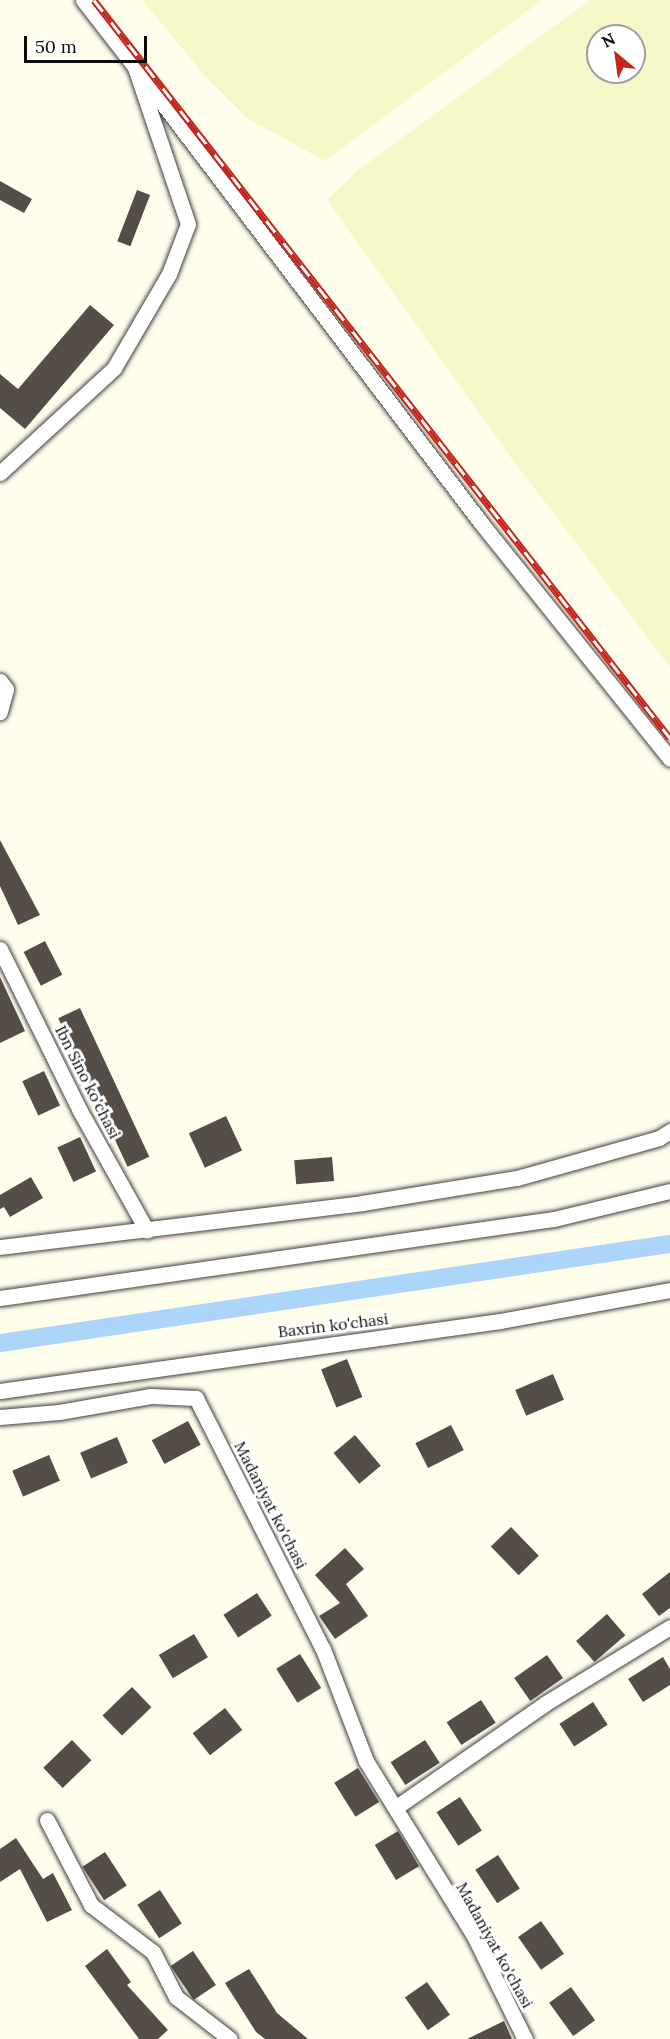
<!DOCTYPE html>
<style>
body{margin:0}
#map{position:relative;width:670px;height:2039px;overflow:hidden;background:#fffdeb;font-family:Lora,serif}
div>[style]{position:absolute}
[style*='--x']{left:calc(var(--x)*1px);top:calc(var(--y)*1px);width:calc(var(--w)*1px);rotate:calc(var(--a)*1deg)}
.farmland>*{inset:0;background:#f6f7c9}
.canal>*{height:18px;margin:-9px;padding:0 9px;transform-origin:9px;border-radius:9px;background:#acd5fa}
.building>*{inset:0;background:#554e48;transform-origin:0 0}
.roads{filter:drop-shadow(0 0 2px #3f3f3f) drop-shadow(0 0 2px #3f3f3f)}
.street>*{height:15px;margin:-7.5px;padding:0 7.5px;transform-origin:7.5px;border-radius:7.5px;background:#fff}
.rail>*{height:7px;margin-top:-3.5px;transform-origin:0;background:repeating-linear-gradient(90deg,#fff 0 14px,#c4251c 0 28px);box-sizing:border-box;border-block:2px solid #c4251c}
span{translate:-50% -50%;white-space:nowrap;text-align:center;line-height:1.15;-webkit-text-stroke:6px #fff;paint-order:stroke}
.street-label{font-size:16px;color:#0c0c0c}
.north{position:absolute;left:586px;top:24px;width:60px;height:60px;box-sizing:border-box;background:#fff;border:2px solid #9e9e9e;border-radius:50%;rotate:331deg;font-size:16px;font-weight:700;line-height:24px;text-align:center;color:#0c0c0c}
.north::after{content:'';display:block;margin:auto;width:21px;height:27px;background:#c4251c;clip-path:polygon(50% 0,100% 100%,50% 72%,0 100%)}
.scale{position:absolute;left:24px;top:36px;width:123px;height:27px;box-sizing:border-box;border:3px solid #0c0c0c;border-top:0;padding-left:8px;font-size:18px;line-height:21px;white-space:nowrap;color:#0c0c0c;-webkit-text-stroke:4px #fff;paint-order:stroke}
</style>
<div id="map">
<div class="farmland">
<i style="clip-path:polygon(142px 0,542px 0,325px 161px,248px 119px,206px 77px)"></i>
<i style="clip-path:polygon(evenodd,590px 0,670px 0,670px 667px,512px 459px,327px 200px,357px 171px,590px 0,598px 36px,634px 36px,634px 72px,598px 72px,598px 36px)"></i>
</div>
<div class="canal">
<i style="--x:0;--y:1343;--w:677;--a:-8.41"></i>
</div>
<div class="building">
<i style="clip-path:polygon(0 181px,32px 199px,24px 213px,0 200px)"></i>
<i style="left:137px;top:190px;width:14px;height:55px;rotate:21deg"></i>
<i style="clip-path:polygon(90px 305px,114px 325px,25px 429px,0 408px,0 374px,18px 389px)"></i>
<i style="clip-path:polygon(0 840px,40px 915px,18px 925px,0 886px)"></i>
<i style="left:45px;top:941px;width:38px;height:24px;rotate:63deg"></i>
<i style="clip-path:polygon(0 977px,25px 1031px,0 1043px)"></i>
<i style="left:80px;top:1008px;width:164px;height:24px;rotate:65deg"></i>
<i style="left:44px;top:1071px;width:38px;height:24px;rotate:65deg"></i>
<i style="left:226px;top:1116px;width:38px;height:41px;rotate:65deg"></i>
<i style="left:80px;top:1137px;width:38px;height:25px;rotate:65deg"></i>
<i style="left:332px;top:1157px;width:24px;height:38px;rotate:85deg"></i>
<i style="clip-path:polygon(31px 1177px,43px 1198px,10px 1217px,4px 1207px,0 1209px,0 1195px)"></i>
<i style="left:347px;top:1359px;width:41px;height:28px;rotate:68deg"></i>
<i style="left:553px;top:1374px;width:28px;height:41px;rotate:67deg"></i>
<i style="left:188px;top:1421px;width:27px;height:41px;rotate:62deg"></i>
<i style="left:451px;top:1425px;width:28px;height:40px;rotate:63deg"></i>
<i style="left:355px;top:1435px;width:40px;height:28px;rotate:50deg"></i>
<i style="left:117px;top:1437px;width:28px;height:40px;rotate:67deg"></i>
<i style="left:49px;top:1455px;width:28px;height:40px;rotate:67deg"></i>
<i style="left:511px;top:1527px;width:40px;height:28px;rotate:46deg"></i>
<i style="clip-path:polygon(345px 1548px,364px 1569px,346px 1584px,368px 1616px,335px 1639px,319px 1616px,340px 1603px,315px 1575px)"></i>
<i style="clip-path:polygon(670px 1572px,670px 1608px,659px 1616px,642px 1594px)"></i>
<i style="left:257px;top:1593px;width:27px;height:40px;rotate:57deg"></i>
<i style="left:607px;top:1614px;width:28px;height:41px;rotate:49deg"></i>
<i style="left:194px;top:1634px;width:27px;height:41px;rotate:59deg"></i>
<i style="left:300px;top:1654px;width:40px;height:28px;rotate:58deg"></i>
<i style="left:547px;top:1655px;width:28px;height:40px;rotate:55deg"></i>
<i style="clip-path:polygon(663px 1657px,670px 1669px,670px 1685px,643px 1702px,628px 1679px)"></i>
<i style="left:132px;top:1687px;width:28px;height:41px;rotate:46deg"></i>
<i style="left:481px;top:1700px;width:27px;height:41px;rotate:57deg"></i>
<i style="left:593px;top:1702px;width:27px;height:40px;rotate:57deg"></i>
<i style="left:225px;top:1708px;width:28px;height:41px;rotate:52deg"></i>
<i style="left:72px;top:1740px;width:28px;height:40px;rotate:46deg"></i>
<i style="left:425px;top:1740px;width:27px;height:41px;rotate:57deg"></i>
<i style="left:358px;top:1768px;width:40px;height:28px;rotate:58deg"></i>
<i style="left:460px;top:1797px;width:40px;height:28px;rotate:57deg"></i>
<i style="left:398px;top:1831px;width:41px;height:27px;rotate:59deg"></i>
<i style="clip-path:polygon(16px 1838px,43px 1879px,53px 1873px,72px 1910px,47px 1922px,20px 1869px,0 1882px,0 1849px)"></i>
<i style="left:105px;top:1852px;width:40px;height:27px;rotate:57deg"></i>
<i style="left:498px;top:1855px;width:40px;height:27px;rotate:57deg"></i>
<i style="left:160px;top:1890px;width:40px;height:27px;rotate:57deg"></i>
<i style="left:541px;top:1921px;width:40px;height:28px;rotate:55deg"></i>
<i style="clip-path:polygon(107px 1949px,131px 1982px,127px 1985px,168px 2030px,158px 2039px,139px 2039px,85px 1966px)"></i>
<i style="left:193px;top:1951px;width:41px;height:27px;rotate:56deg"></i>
<i style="clip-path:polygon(249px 1969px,277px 2013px,308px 2039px,265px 2039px,256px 2032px,225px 1983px)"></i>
<i style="left:427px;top:1982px;width:40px;height:27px;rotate:55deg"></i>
<i style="left:571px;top:1987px;width:41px;height:27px;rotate:54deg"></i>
<i style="clip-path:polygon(504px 2021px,512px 2039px,467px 2039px)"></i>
</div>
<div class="roads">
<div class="street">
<i style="--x:135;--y:67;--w:572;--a:52.81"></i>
<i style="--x:481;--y:523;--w:302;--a:51.3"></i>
<i style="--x:0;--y:473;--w:155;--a:-42.6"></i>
<i style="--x:114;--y:368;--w:109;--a:-59.7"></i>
<i style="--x:169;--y:274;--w:53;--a:-69.2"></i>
<i style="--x:188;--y:224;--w:166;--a:-108.7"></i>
<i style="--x:135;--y:67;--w:85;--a:-127.8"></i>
<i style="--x:0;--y:681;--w:10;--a:53"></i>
<i style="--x:6;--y:689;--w:24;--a:105"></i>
<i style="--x:0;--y:949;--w:181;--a:63.7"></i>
<i style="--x:80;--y:1111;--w:137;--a:60.8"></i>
<i style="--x:0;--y:1247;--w:365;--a:-6.9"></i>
<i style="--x:362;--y:1203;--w:157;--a:-9.2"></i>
<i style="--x:517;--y:1178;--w:148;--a:-15.7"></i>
<i style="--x:659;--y:1138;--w:13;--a:-32"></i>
<i style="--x:0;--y:1298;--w:560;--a:-8.12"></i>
<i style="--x:554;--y:1219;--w:119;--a:-13.6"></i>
<i style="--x:0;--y:1391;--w:505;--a:-7.97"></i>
<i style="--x:500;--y:1321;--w:173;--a:-10.3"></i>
<i style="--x:0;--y:1417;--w:59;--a:-4.8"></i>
<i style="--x:59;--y:1412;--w:93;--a:-9.9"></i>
<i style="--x:151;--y:1396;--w:45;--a:2.5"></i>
<i style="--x:196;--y:1398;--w:281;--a:63.2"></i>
<i style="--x:323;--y:1649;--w:120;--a:69"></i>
<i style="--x:366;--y:1761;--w:203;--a:58.3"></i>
<i style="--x:473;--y:1934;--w:117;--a:63.7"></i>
<i style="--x:395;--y:1808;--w:184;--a:-34.8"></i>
<i style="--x:546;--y:1703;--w:145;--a:-31.5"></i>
<i style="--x:47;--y:1820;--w:96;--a:62.6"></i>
<i style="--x:91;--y:1905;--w:78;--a:37.2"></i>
<i style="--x:153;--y:1952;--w:51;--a:62.9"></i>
<i style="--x:176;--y:1997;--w:68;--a:37.9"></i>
</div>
</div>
<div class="rail">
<i style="--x:94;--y:0;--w:936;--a:52.03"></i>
</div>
<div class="street-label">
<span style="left:88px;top:1082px;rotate:63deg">Ibn Sino ko'chasi</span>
<span style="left:333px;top:1325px;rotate:-7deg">Baxrin ko'chasi</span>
<span style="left:271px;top:1505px;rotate:63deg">Madaniyat ko'chasi</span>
<span style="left:495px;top:1945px;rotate:61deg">Madaniyat ko'chasi</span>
</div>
<div class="north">N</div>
<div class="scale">50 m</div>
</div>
